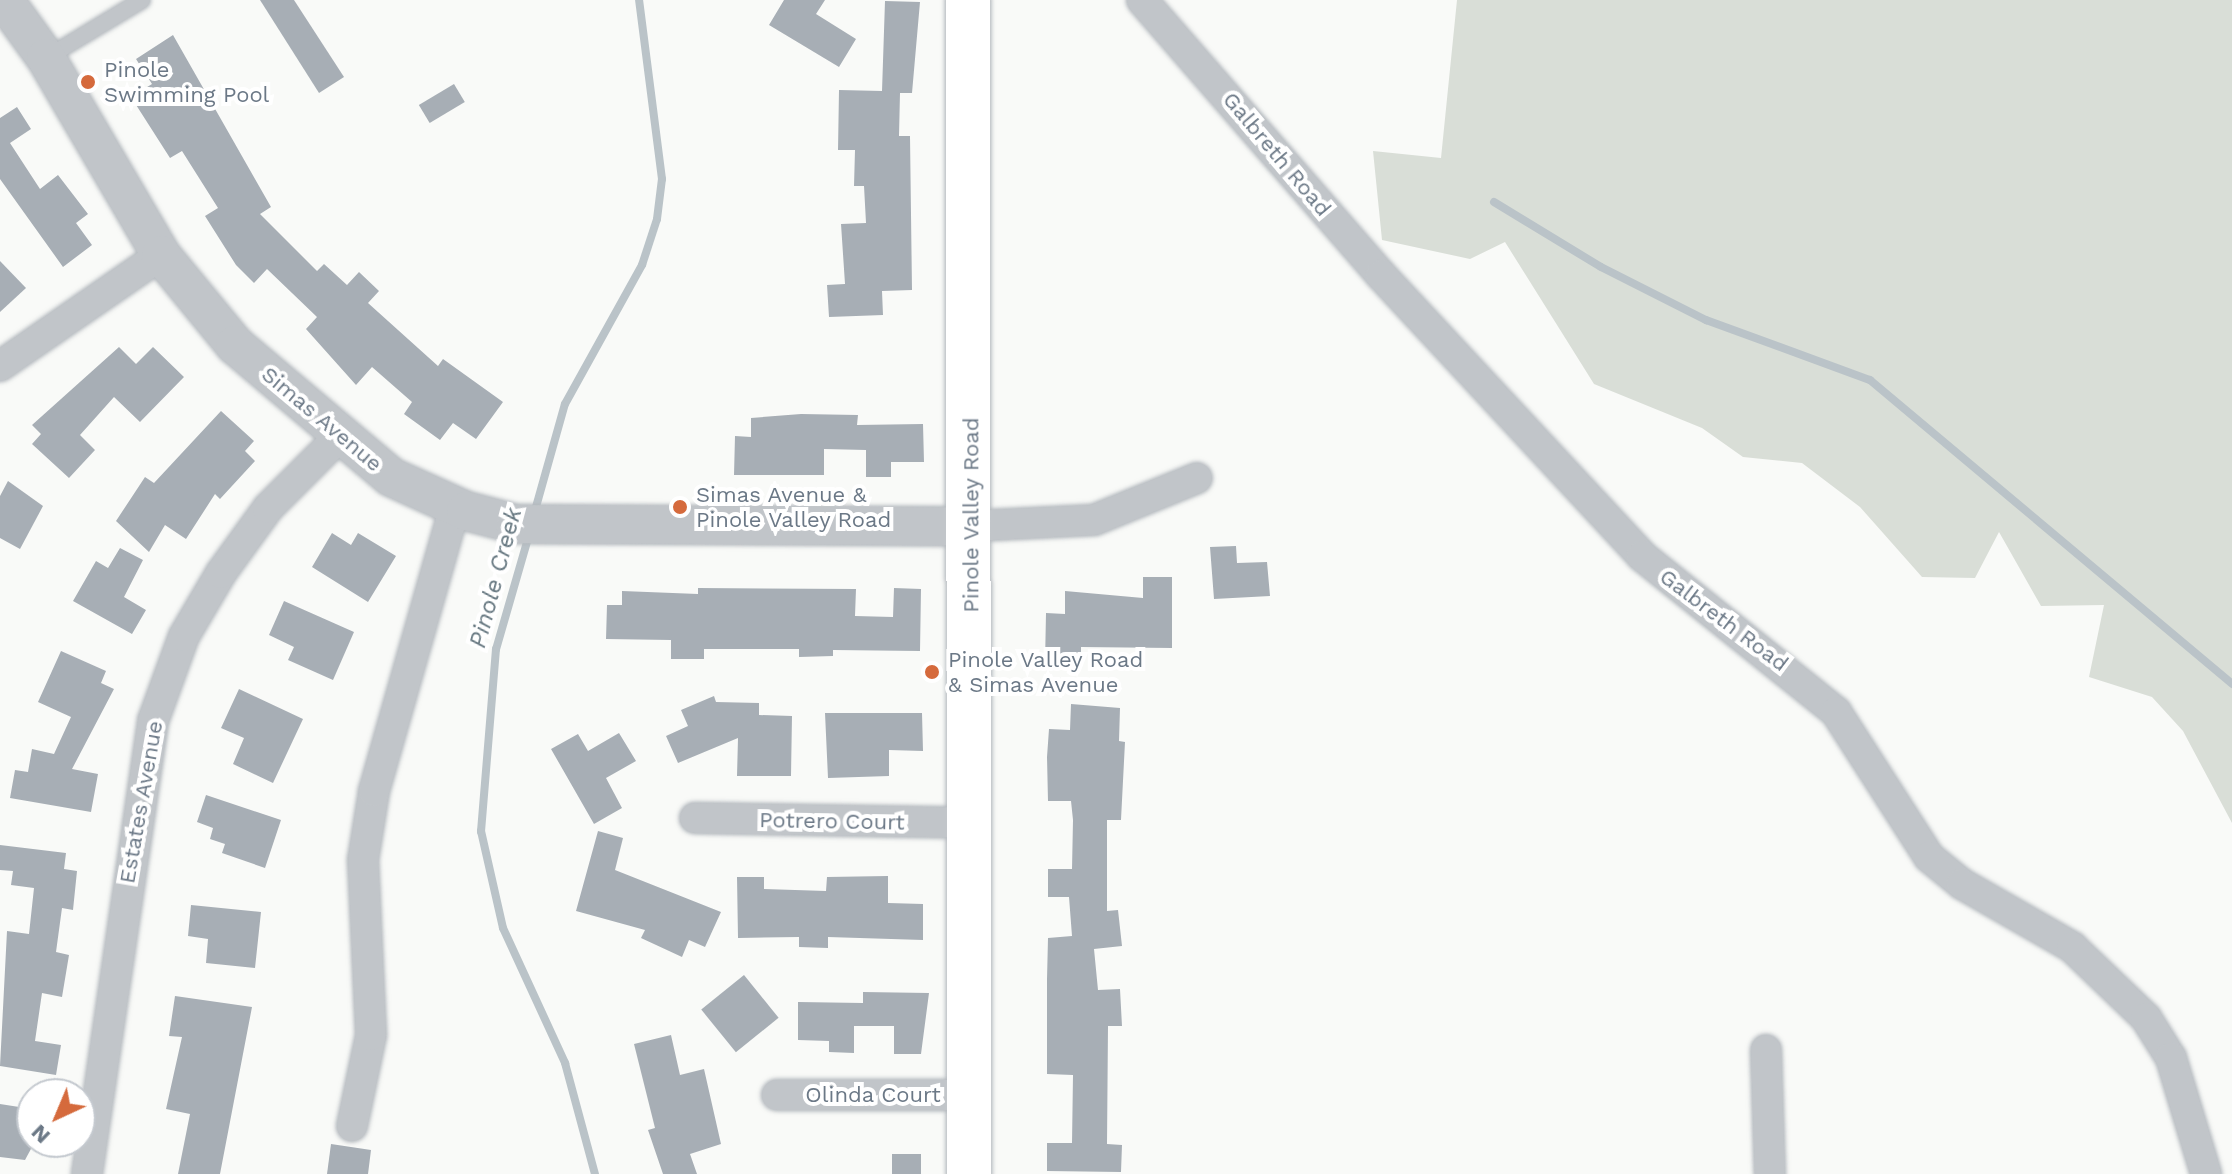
<!DOCTYPE html>
<style>
body{margin:0}
#map{position:relative;width:2232px;height:1174px;overflow:hidden;background:#f9faf8;font-family:"Work Sans",sans-serif}
div>[style]{position:absolute}
[style*='--x']{left:calc(var(--x)*1px);top:calc(var(--y)*1px);width:calc(var(--w)*1px);rotate:calc(var(--a)*1deg)}
.green>*{inset:0;background:#d9ded7}
.stream>*{height:8px;margin:-4px;padding:0 4px;transform-origin:4px;border-radius:4px;background:#bac3c8}
.building>*{inset:0;background:#a7aeb5;transform-origin:0 0}
.roads{filter:drop-shadow(0 0 2px #b4b9be) drop-shadow(0 0 2px #b4b9be)}
.service>*{height:16px;margin:-8px;padding:0 8px;transform-origin:8px;border-radius:8px;background:#c1c5c9}
.minor>*{height:30px;margin:-15px;padding:0 15px;transform-origin:15px;border-radius:15px;background:#c1c5c9}
.tertiary>*{height:38px;margin:-19px;padding:0 19px;transform-origin:19px;border-radius:19px;background:#c1c5c9}
.secondary>*{height:44px;margin:-22px;padding:0 22px;transform-origin:22px;border-radius:22px;background:#fff}
.dots>*{width:22px;height:22px;translate:-50% -50%;box-sizing:border-box;border:4px solid #fff;border-radius:50%}
span{translate:-50% -50%;white-space:nowrap;text-align:center;line-height:1.15;-webkit-text-stroke:8px #fff;paint-order:stroke}
.poi-label{font-size:22px;color:#6b7886}
.left{translate:0 -50%;text-align:left}
.street-label{font-size:22px;color:#6b7886}
.water-label{font-size:24px;color:#677881;font-style:italic}
.north{position:absolute;left:16px;top:1078px;width:80px;height:80px;box-sizing:border-box;background:#fff;border:2px solid #c4c9cf;border-radius:50%;rotate:224deg;font-size:22px;font-weight:700;line-height:32px;text-align:center;color:#6b7886}
.north::after{content:'';display:block;margin:auto;width:28px;height:36px;background:#d56a3c;clip-path:polygon(50% 0,100% 100%,50% 72%,0 100%)}
</style>
<div id="map">
<div class="green">
<i style="clip-path:polygon(1457px 0,2232px 0,2232px 823px,2183px 731px,2152px 697px,2089px 677px,2104px 605px,2041px 606px,1999px 532px,1975px 578px,1922px 577px,1860px 507px,1802px 463px,1743px 457px,1702px 428px,1594px 384px,1505px 242px,1470px 259px,1382px 240px,1373px 151px,1441px 158px)"></i>
</div>
<div class="stream">
<i style="--x:1494;--y:202;--w:125;--a:31.3"></i>
<i style="--x:1601;--y:267;--w:118;--a:26.8"></i>
<i style="--x:1706;--y:320;--w:175;--a:20.1"></i>
<i style="--x:1870;--y:380;--w:473;--a:40"></i>
<i style="--x:534;--y:514;--w:114;--a:-74.3"></i>
<i style="--x:565;--y:404;--w:159;--a:-61"></i>
<i style="--x:642;--y:265;--w:48;--a:-71.9"></i>
<i style="--x:657;--y:219;--w:40;--a:-82.9"></i>
<i style="--x:662;--y:179;--w:180;--a:-97.3"></i>
<i style="--x:529;--y:535;--w:119;--a:106.1"></i>
<i style="--x:496;--y:649;--w:183;--a:94.7"></i>
<i style="--x:481;--y:831;--w:99;--a:77.2"></i>
<i style="--x:503;--y:928;--w:149;--a:65.3"></i>
<i style="--x:565;--y:1063;--w:115;--a:74.9"></i>
</div>
<div class="building">
<i style="clip-path:polygon(260px 0,294px 0,344px 77px,319px 93px)"></i>
<i style="clip-path:polygon(784px 0,825px 0,816px 14px,856px 39px,839px 67px,769px 25px)"></i>
<i style="clip-path:polygon(885px 1px,920px 2px,912px 93px,900px 93px,899px 136px,910px 136px,912px 290px,882px 291px,883px 315px,829px 317px,827px 285px,845px 284px,841px 224px,866px 223px,864px 186px,854px 186px,855px 150px,838px 150px,839px 90px,882px 91px)"></i>
<i style="clip-path:polygon(173px 35px,271px 207px,260px 214px,317px 271px,324px 264px,347px 285px,359px 272px,379px 291px,368px 303px,438px 366px,443px 359px,503px 402px,476px 439px,453px 423px,440px 440px,404px 414px,412px 402px,372px 367px,356px 385px,306px 329px,317px 317px,267px 269px,254px 283px,236px 265px,205px 216px,218px 208px,182px 151px,170px 158px,131px 97px,152px 84px,136px 59px)"></i>
<i style="left:454px;top:84px;width:21px;height:41px;rotate:59deg"></i>
<i style="clip-path:polygon(17px 107px,31px 129px,10px 143px,40px 189px,58px 175px,88px 214px,76px 223px,92px 245px,63px 267px,0 179px,0 118px)"></i>
<i style="clip-path:polygon(0 261px,26px 288px,0 312px)"></i>
<i style="clip-path:polygon(119px 347px,136px 364px,153px 347px,184px 377px,140px 422px,114px 397px,80px 435px,95px 450px,69px 478px,32px 444px,41px 434px,32px 425px)"></i>
<i style="clip-path:polygon(221px 411px,254px 441px,245px 451px,255px 461px,220px 499px,215px 494px,186px 539px,165px 525px,149px 552px,116px 521px,145px 477px,154px 483px)"></i>
<i style="clip-path:polygon(801px 414px,858px 415px,857px 425px,923px 424px,924px 462px,891px 462px,891px 477px,866px 477px,866px 450px,824px 449px,824px 475px,734px 475px,735px 436px,751px 437px,751px 418px)"></i>
<i style="clip-path:polygon(8px 481px,43px 506px,20px 549px,0 538px,0 496px)"></i>
<i style="clip-path:polygon(332px 533px,351px 545px,358px 533px,396px 556px,368px 602px,312px 567px)"></i>
<i style="clip-path:polygon(1236px 546px,1237px 563px,1267px 562px,1270px 596px,1214px 599px,1210px 547px)"></i>
<i style="clip-path:polygon(120px 548px,143px 560px,124px 597px,146px 610px,132px 634px,73px 601px,96px 561px,108px 568px)"></i>
<i style="clip-path:polygon(1143px 577px,1172px 577px,1172px 648px,1081px 647px,1081px 664px,1045px 663px,1046px 613px,1065px 614px,1065px 591px,1143px 598px)"></i>
<i style="clip-path:polygon(698px 588px,856px 589px,855px 616px,893px 617px,894px 588px,921px 589px,920px 651px,833px 650px,833px 656px,799px 657px,799px 649px,704px 649px,704px 659px,671px 659px,671px 640px,606px 639px,607px 605px,622px 605px,622px 591px,698px 594px)"></i>
<i style="clip-path:polygon(284px 601px,354px 632px,333px 680px,288px 660px,294px 647px,269px 635px)"></i>
<i style="clip-path:polygon(61px 651px,106px 671px,101px 683px,114px 689px,72px 769px,98px 774px,91px 812px,10px 798px,15px 770px,28px 772px,32px 749px,54px 754px,71px 717px,38px 702px)"></i>
<i style="clip-path:polygon(239px 689px,303px 719px,273px 783px,233px 764px,244px 738px,221px 728px)"></i>
<i style="clip-path:polygon(714px 696px,716px 702px,759px 703px,759px 715px,792px 716px,791px 776px,737px 776px,738px 738px,678px 763px,666px 736px,688px 726px,681px 710px)"></i>
<i style="clip-path:polygon(1071px 704px,1120px 708px,1119px 741px,1125px 742px,1121px 820px,1107px 820px,1107px 911px,1118px 910px,1122px 946px,1094px 949px,1098px 990px,1120px 989px,1122px 1026px,1108px 1026px,1107px 1144px,1122px 1145px,1121px 1172px,1047px 1171px,1047px 1143px,1072px 1143px,1073px 1075px,1047px 1074px,1047px 979px,1048px 938px,1072px 936px,1069px 897px,1048px 897px,1048px 869px,1072px 869px,1073px 820px,1071px 801px,1048px 801px,1047px 757px,1049px 729px,1070px 730px)"></i>
<i style="clip-path:polygon(825px 713px,922px 713px,923px 751px,889px 750px,889px 776px,828px 778px)"></i>
<i style="clip-path:polygon(619px 733px,636px 761px,606px 778px,622px 808px,594px 824px,551px 749px,578px 734px,588px 751px)"></i>
<i style="clip-path:polygon(206px 795px,281px 820px,265px 868px,222px 853px,225px 844px,210px 839px,213px 828px,197px 822px)"></i>
<i style="clip-path:polygon(598px 831px,623px 838px,615px 870px,721px 912px,705px 947px,689px 940px,682px 957px,641px 938px,645px 930px,576px 911px)"></i>
<i style="clip-path:polygon(0 845px,66px 853px,64px 869px,77px 871px,73px 910px,62px 908px,56px 952px,69px 955px,62px 997px,42px 993px,35px 1041px,61px 1045px,56px 1075px,0 1066px,7px 931px,29px 934px,34px 888px,11px 885px,13px 871px,0 870px)"></i>
<i style="clip-path:polygon(888px 876px,888px 903px,923px 904px,923px 940px,828px 937px,828px 948px,799px 947px,799px 937px,738px 938px,737px 877px,764px 877px,764px 889px,826px 891px,827px 877px)"></i>
<i style="clip-path:polygon(191px 905px,261px 912px,255px 968px,206px 963px,208px 939px,188px 936px)"></i>
<i style="left:744px;top:975px;width:55px;height:55px;rotate:51deg"></i>
<i style="clip-path:polygon(863px 992px,929px 993px,921px 1054px,894px 1054px,894px 1026px,854px 1026px,854px 1053px,829px 1052px,829px 1041px,798px 1040px,798px 1002px,863px 1003px)"></i>
<i style="clip-path:polygon(175px 996px,252px 1007px,220px 1174px,178px 1174px,190px 1114px,166px 1109px,182px 1037px,169px 1036px)"></i>
<i style="clip-path:polygon(671px 1035px,680px 1075px,704px 1069px,721px 1144px,690px 1154px,697px 1174px,663px 1174px,648px 1130px,655px 1128px,634px 1044px)"></i>
<i style="clip-path:polygon(0 1104px,32px 1109px,32px 1147px,25px 1160px,0 1157px)"></i>
<i style="clip-path:polygon(331px 1144px,371px 1150px,368px 1174px,327px 1174px)"></i>
<i style="left:892px;top:1154px;width:29px;height:20px"></i>
</div>
<div class="roads">
<div class="service">
<i style="--x:46;--y:58;--w:112;--a:-31.1"></i>
</div>
<div class="minor">
<i style="--x:1142;--y:0;--w:364;--a:49"></i>
<i style="--x:1381;--y:275;--w:384;--a:47.1"></i>
<i style="--x:1642;--y:556;--w:249;--a:38.8"></i>
<i style="--x:1836;--y:712;--w:172;--a:57.3"></i>
<i style="--x:1929;--y:857;--w:43;--a:39.3"></i>
<i style="--x:1962;--y:884;--w:127;--a:29.8"></i>
<i style="--x:2072;--y:947;--w:103;--a:43.8"></i>
<i style="--x:2146;--y:1018;--w:47;--a:58"></i>
<i style="--x:2171;--y:1058;--w:121;--a:73.2"></i>
<i style="--x:0;--y:366;--w:196;--a:-34.6"></i>
<i style="--x:972;--y:526;--w:122;--a:-2.8"></i>
<i style="--x:1094;--y:520;--w:111;--a:-22.2"></i>
<i style="--x:695;--y:818;--w:274;--a:1"></i>
<i style="--x:1766;--y:1050;--w:124;--a:88.2"></i>
<i style="--x:777;--y:1095;--w:193;--a:0"></i>
<i style="--x:352;--y:1126;--w:93;--a:-78.2"></i>
<i style="--x:371;--y:1035;--w:175;--a:-92.6"></i>
<i style="--x:363;--y:860;--w:70;--a:-80.9"></i>
<i style="--x:374;--y:791;--w:296;--a:-74.1"></i>
<i style="--x:87;--y:1174;--w:458;--a:-81.7"></i>
<i style="--x:153;--y:721;--w:90;--a:-70"></i>
<i style="--x:184;--y:636;--w:73;--a:-59.6"></i>
<i style="--x:221;--y:573;--w:80;--a:-54.1"></i>
<i style="--x:268;--y:508;--w:99;--a:-45"></i>
</div>
<div class="tertiary">
<i style="--x:4;--y:0;--w:72;--a:54.1"></i>
<i style="--x:46;--y:58;--w:228;--a:59.7"></i>
<i style="--x:161;--y:255;--w:117;--a:50.6"></i>
<i style="--x:235;--y:345;--w:204;--a:40.2"></i>
<i style="--x:391;--y:477;--w:82;--a:24.4"></i>
<i style="--x:466;--y:511;--w:52;--a:14.6"></i>
<i style="--x:516;--y:524;--w:456;--a:0.3"></i>
</div>
<div class="secondary">
<i style="--x:968;--y:0;--w:1174;--a:89.95"></i>
</div>
</div>
<div class="dots">
<i style="left:88px;top:82px;background:#d56a3c"></i>
<i style="left:680px;top:507px;background:#d56a3c"></i>
<i style="left:932px;top:672px;background:#d56a3c"></i>
</div>
<div class="poi-label">
<span class="left" style="left:104px;top:82px">Pinole<br>Swimming Pool</span>
<span class="left" style="left:696px;top:507px">Simas Avenue &amp;<br>Pinole Valley Road</span>
<span class="left" style="left:948px;top:672px">Pinole Valley Road<br>&amp; Simas Avenue</span>
</div>
<div class="street-label">
<span style="left:1277px;top:154px;rotate:50deg">Galbreth Road</span>
<span style="left:322px;top:419px;rotate:40deg">Simas Avenue</span>
<span style="left:971px;top:515px;rotate:-90deg">Pinole Valley Road</span>
<span style="left:1724px;top:620px;rotate:37deg">Galbreth Road</span>
<span style="left:141px;top:802px;rotate:-80deg">Estates Avenue</span>
<span style="left:832px;top:821px;rotate:1deg">Potrero Court</span>
<span style="left:873px;top:1095px">Olinda Court</span>
</div>
<div class="water-label">
<span style="left:496px;top:578px;rotate:-75deg">Pinole Creek</span>
</div>
<div class="north">N</div>
</div>
